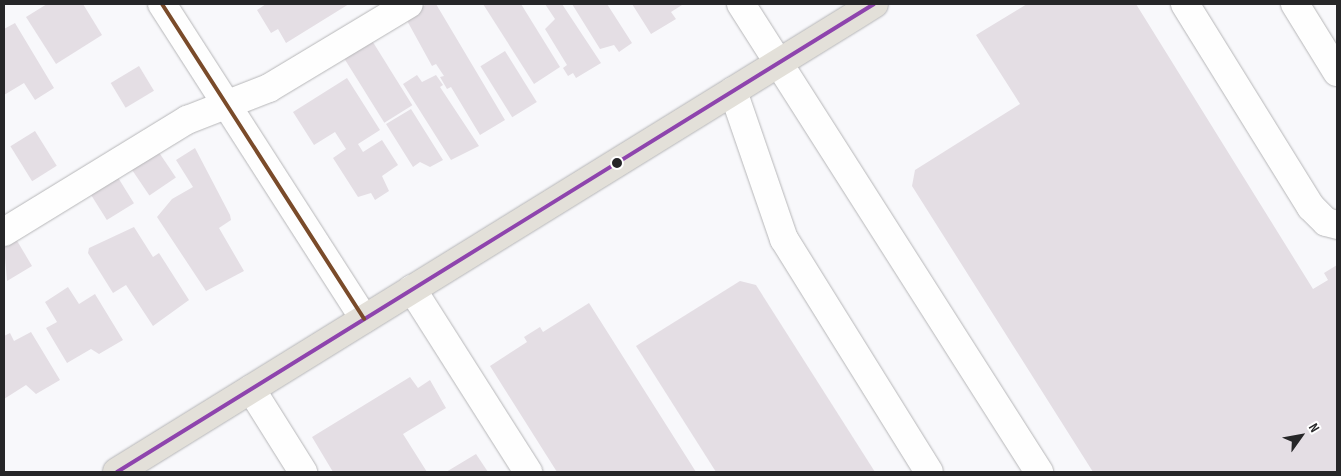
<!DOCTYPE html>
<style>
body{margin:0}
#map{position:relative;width:1341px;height:476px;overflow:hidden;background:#f8f8fb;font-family:"Sofia Sans Condensed",sans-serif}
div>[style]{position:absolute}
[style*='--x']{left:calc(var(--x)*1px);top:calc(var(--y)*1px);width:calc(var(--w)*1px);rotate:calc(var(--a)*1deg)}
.building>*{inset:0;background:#e4dee4;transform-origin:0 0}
.roads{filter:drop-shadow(0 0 1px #b6b6b8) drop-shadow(0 0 1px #b6b6b8)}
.minor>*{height:28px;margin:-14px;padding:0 14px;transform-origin:14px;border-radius:14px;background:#fefefe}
.major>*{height:28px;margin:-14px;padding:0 14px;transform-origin:14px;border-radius:14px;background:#e3e0d9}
.bus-1>*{height:4px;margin:-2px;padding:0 2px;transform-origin:2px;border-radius:2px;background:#8e44ad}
.bus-2>*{height:4px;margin:-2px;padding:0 2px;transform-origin:2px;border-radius:2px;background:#7a4b2a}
.dots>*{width:14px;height:14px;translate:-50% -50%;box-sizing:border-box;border:2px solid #fff;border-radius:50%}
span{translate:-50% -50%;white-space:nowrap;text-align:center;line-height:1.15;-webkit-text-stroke:4px #fff;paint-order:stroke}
.frame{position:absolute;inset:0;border:5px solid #262628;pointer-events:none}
.north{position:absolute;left:1276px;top:411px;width:50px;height:50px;-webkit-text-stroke:4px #fff;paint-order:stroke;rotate:58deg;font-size:14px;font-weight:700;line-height:20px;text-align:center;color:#262628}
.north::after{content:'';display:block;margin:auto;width:18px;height:22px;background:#262628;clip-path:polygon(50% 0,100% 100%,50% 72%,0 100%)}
</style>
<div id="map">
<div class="building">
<i style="clip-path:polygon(47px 4px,83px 4px,102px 35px,56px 64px,26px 17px)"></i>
<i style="clip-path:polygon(266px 4px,349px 4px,286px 43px,278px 29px,271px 33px,257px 10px)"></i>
<i style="clip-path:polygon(427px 4px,436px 4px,505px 120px,480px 135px,451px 87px,447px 89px,440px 77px,444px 76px,436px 64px,432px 66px,405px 17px)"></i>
<i style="clip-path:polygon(483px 4px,521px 4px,560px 67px,534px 84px)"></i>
<i style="clip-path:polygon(545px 4px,562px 4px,601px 63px,576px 78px,573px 73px,568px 76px,563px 68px,567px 65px,545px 29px,555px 19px)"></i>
<i style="clip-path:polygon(572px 4px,607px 4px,632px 43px,619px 52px,614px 45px,600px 49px)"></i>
<i style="clip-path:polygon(632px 4px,681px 4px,682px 5px,671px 12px,676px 19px,651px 34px)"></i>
<i style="clip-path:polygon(1027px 4px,1136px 4px,1313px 289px,1328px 280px,1324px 273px,1337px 265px,1337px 472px,1093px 472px,912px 186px,915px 170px,1020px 104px,976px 35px)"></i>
<i style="clip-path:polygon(15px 23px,54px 88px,35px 100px,24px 83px,4px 95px,4px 29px)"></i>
<i style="left:371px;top:39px;width:78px;height:33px;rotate:58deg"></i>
<i style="left:505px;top:51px;width:60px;height:29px;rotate:58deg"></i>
<i style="left:139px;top:66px;width:29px;height:33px;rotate:59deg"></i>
<i style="clip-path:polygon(417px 75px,422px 82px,436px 75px,443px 85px,440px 87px,479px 146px,451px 160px,403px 84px)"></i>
<i style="clip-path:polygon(347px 78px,380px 130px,358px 144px,363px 152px,382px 140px,398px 165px,382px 176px,389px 191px,375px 200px,371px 193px,358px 197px,333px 158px,346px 149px,335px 132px,314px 145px,293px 112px)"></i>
<i style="clip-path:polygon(411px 109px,443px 160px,430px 167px,420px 162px,413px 167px,386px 124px)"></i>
<i style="left:35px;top:131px;width:41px;height:29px;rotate:58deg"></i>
<i style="clip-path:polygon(195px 148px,230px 215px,231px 220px,219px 228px,244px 271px,206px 291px,157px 217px,172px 199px,193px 187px,176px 160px)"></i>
<i style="left:158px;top:151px;width:32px;height:32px;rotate:56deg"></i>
<i style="left:117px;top:176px;width:32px;height:32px;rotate:58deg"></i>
<i style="clip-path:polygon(134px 227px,153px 257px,159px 253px,189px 300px,153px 326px,126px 285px,113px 293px,88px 253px,89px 248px)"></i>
<i style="clip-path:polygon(16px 239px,32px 266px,7px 281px,4px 246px)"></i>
<i style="clip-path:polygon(740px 281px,756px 285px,875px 472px,716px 472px,636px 346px)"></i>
<i style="clip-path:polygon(68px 287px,79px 304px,95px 294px,123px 340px,99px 354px,91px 349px,67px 363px,46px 328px,57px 322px,45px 302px)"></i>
<i style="clip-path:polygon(589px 303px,696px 472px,557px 472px,490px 366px,527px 342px,524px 337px,540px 327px,543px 332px)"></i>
<i style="clip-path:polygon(31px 332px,60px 380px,36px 394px,26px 385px,4px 399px,4px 336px,10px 333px,14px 341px)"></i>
<i style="clip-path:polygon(410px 377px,418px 388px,430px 380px,446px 408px,403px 434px,427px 472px,333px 472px,312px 437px)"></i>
<i style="clip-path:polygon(476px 454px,488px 472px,446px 472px)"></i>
</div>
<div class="roads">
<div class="minor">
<i style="--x:162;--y:4;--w:374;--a:57.3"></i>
<i style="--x:741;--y:4;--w:555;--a:57.51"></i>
<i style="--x:1185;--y:4;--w:239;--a:58.2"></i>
<i style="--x:1311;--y:207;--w:21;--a:45"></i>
<i style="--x:1326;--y:222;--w:11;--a:15"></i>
<i style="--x:1295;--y:4;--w:80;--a:58.3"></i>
<i style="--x:733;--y:91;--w:157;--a:71"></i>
<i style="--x:784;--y:239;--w:274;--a:58.1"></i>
<i style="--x:4;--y:232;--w:215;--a:-31.5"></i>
<i style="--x:187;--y:120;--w:88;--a:-21.3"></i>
<i style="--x:269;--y:88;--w:163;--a:-31"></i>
<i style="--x:412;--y:289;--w:217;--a:57.6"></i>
<i style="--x:251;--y:389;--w:98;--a:57.9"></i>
</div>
<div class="major">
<i style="--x:117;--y:472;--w:890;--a:-31.73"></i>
</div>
</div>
<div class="bus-1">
<i style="--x:117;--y:472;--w:890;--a:-31.73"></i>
</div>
<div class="bus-2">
<i style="--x:162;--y:4;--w:374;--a:57.3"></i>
</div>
<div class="dots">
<i style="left:617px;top:163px;background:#262628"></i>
</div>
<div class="frame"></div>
<div class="north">N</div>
</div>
